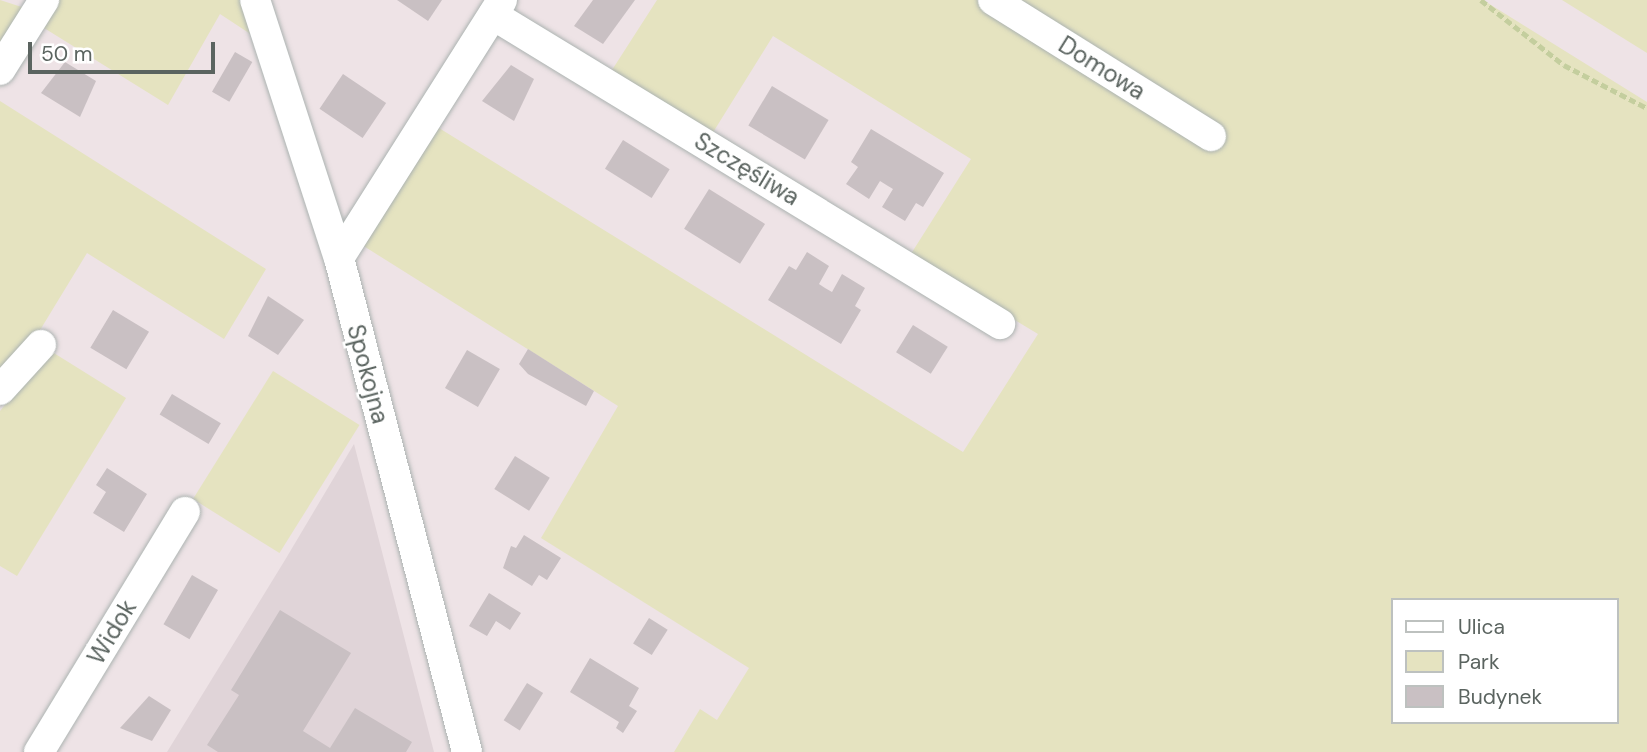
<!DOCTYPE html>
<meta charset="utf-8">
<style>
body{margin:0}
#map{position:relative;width:1647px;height:752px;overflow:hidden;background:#eee3e6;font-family:"DM Sans",sans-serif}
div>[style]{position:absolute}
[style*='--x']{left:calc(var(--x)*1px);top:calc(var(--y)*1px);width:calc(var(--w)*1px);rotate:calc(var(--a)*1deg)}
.education>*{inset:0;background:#e0d4d8}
.green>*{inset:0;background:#e5e3c0;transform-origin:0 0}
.building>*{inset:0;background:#c9c0c3;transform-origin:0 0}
.path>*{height:4.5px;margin-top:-2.25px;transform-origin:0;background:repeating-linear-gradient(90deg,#c4ce9e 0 7px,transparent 0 10.5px)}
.roads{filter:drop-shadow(0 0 2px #acb3b1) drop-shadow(0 0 2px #acb3b1)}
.street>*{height:30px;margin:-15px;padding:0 15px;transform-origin:15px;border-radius:15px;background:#fff}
span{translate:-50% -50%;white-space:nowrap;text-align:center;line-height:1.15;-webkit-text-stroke:5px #fff;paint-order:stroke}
.street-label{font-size:24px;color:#5b6460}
.legend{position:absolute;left:1391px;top:598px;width:228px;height:126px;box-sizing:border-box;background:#fff;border:2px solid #bdc1bf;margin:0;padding:9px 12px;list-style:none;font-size:21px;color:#5b6460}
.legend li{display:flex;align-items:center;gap:14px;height:35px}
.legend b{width:35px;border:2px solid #bdc1bf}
.scale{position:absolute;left:28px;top:42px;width:187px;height:32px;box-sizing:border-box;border:4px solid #5b6460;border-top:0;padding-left:9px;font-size:21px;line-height:24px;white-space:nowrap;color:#5b6460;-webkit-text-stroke:5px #fff;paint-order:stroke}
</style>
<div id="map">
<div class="education">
<i style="clip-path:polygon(354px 444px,434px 752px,167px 752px,285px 560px)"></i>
</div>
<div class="green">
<i style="clip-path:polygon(0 0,31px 10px,0 60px)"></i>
<i style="clip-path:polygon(50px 0,240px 0,252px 35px,220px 14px,168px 105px,36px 23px)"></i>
<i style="clip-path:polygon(evenodd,657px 0,1483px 0,1647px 102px,1647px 752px,674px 752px,700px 709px,717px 720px,749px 668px,541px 538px,618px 406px,362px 245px,439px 128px,963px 452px,1038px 334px,909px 257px,971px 159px,773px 36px,712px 134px,612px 70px,657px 0,1393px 600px,1617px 600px,1617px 722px,1393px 722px,1393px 600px)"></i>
<i style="clip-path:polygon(1562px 0,1647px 0,1647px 53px)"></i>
<i style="clip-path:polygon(0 101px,266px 269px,224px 339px,87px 253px,34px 340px,0 376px)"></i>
<i style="clip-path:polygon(49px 350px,126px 398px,17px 576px,0 566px,0 411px)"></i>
<i style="left:273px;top:371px;width:102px;height:151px;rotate:32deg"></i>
</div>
<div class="building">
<i style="clip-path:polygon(397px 0,442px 0,428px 21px)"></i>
<i style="clip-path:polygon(593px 0,635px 0,603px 44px,574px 26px)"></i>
<i style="left:235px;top:52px;width:20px;height:46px;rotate:30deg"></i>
<i style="clip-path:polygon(65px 62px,96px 81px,80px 117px,41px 93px)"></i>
<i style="clip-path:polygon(511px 65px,534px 79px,514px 121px,482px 101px)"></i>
<i style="left:343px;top:74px;width:52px;height:42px;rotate:34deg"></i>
<i style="left:772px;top:86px;width:66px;height:46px;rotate:31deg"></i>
<i style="clip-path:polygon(871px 129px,944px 173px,923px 207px,916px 203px,905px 221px,882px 207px,893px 189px,888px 186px,880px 181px,869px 199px,846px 184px,858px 167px,851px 162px)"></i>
<i style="left:623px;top:140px;width:55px;height:34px;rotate:32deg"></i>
<i style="left:709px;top:189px;width:66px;height:47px;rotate:32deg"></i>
<i style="clip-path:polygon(807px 252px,829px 266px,819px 284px,825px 288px,832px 292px,842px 274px,865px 288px,855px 306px,861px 310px,841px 344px,768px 300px,789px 266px,796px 270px)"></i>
<i style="clip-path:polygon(268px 296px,304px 320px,278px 355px,248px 336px)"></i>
<i style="left:113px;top:310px;width:42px;height:44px;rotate:31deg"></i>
<i style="left:913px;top:325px;width:41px;height:32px;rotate:32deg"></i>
<i style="clip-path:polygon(528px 349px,594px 391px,586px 406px,528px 374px,519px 364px)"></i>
<i style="left:467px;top:350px;width:38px;height:44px;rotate:30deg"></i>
<i style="left:172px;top:394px;width:57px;height:24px;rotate:31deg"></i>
<i style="left:515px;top:456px;width:41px;height:39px;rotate:32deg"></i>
<i style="clip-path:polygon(107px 468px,147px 494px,124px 532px,93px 513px,106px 492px,96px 485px)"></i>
<i style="clip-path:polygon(524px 535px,561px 558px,547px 580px,539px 575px,532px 586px,503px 568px,511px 546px,516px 548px)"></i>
<i style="left:192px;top:575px;width:30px;height:57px;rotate:30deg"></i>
<i style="clip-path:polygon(489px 593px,521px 613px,510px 630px,496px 621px,487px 636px,469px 626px)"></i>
<i style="clip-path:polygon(280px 610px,351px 653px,303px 731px,330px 748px,355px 708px,412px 742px,406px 752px,218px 752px,207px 745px,239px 695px,231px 690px)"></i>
<i style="left:649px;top:618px;width:22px;height:30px;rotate:32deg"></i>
<i style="clip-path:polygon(590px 658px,639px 688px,629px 706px,637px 711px,623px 733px,616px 728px,619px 722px,570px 692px)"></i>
<i style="left:527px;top:683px;width:19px;height:44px;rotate:32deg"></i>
<i style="clip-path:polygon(149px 696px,171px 710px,152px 741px,120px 728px)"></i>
</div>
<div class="path">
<i style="--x:1481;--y:0;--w:105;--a:38.1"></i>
<i style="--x:1564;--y:65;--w:93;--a:27.4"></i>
</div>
<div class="roads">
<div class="street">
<i style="--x:255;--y:0;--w:271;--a:72"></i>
<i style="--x:339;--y:258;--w:510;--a:75.47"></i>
<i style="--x:993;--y:0;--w:257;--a:32"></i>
<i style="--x:493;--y:15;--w:594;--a:31.36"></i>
<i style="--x:0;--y:70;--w:83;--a:-57.8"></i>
<i style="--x:339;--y:258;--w:305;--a:-57.7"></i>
<i style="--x:0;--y:390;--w:61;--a:-47.7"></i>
<i style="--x:39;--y:752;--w:281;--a:-58.7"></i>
</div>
</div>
<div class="street-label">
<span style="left:1102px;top:68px;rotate:32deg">Domowa</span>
<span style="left:747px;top:169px;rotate:31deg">Szczęśliwa</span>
<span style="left:368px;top:374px;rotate:75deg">Spokojna</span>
<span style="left:112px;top:632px;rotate:-59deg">Widok</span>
</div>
<ul class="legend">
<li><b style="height:9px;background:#fff"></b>Ulica</li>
<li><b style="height:19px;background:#e5e3c0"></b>Park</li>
<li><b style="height:19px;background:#c9c0c3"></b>Budynek</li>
</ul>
<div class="scale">50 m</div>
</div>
